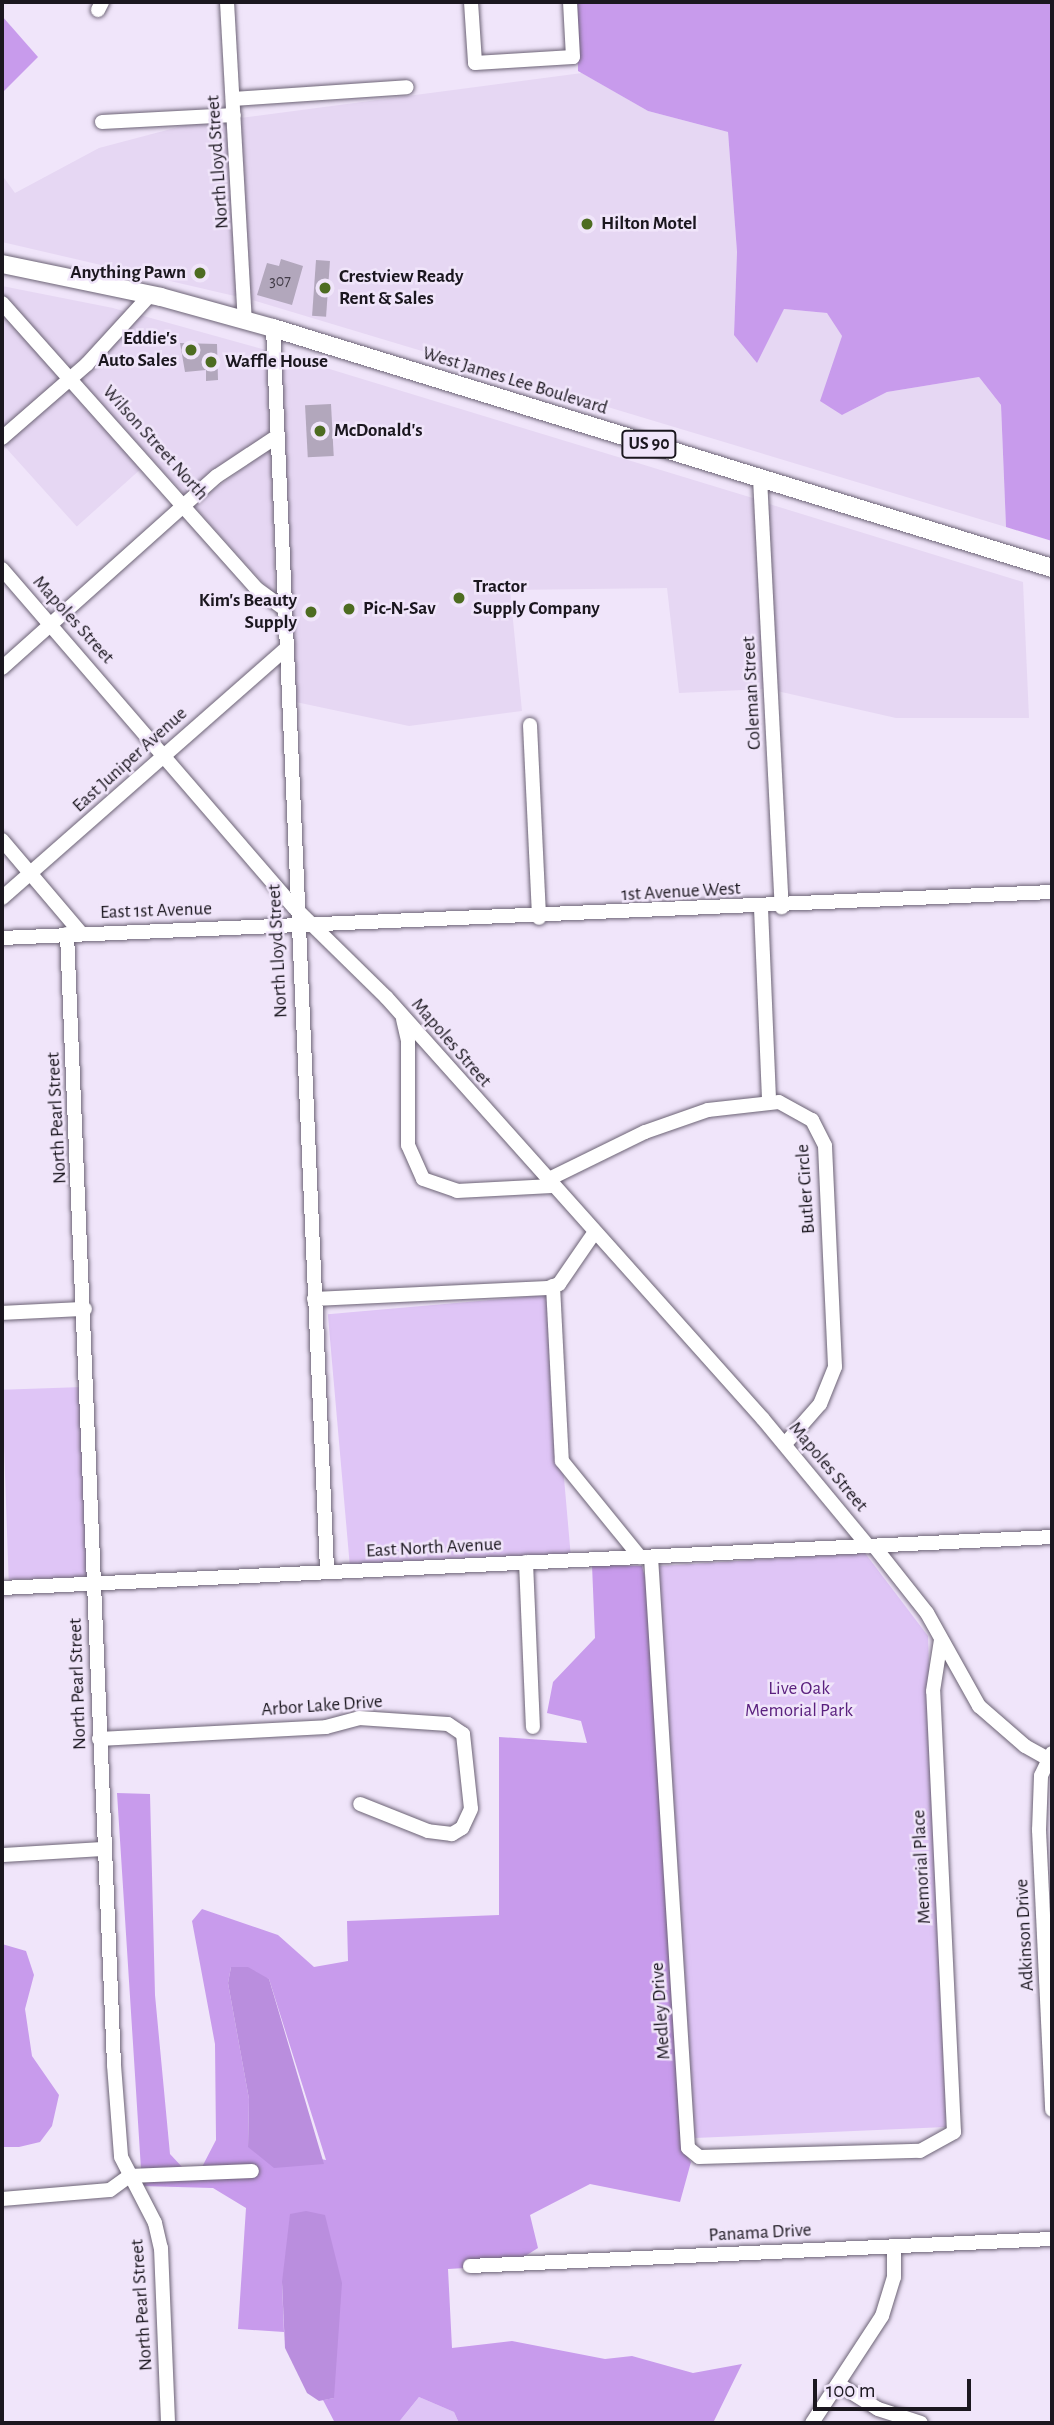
<!DOCTYPE html>
<style>
body{margin:0}
#map{position:relative;width:1054px;height:2425px;overflow:hidden;background:#f0e5fa;font-family:"Alegreya Sans",sans-serif}
div>[style]{position:absolute}
[style*='--x']{left:calc(var(--x)*1px);top:calc(var(--y)*1px);width:calc(var(--w)*1px);rotate:calc(var(--a)*1deg)}
.built>*{inset:0;background:#e6d7f3;transform-origin:0 0}
.green>*{inset:0;background:#dfc5f6;transform-origin:0 0}
.forest>*{inset:0;background:#c89bec}
.water>*{inset:0;background:#ba8ede}
.building>*{inset:0;background:#b2a7bc;transform-origin:0 0}
.roads{filter:drop-shadow(0 0 2px #6c6375) drop-shadow(0 0 2px #6c6375)}
.minor>*{height:14px;margin:-7px;padding:0 7px;transform-origin:7px;border-radius:7px;background:#fff}
.major>*{height:18px;margin:-9px;padding:0 9px;transform-origin:9px;border-radius:9px;background:#fff}
.dots>*{width:19px;height:19px;translate:-50% -50%;box-sizing:border-box;border:4px solid #f0e5fa;border-radius:50%}
span{translate:-50% -50%;white-space:nowrap;text-align:center;line-height:1.15;-webkit-text-stroke:5px #f0e5fa;paint-order:stroke}
.number-label{font-size:16px;color:#413b46}
.number-label span{-webkit-text-stroke-width:0}
.shield-label span{padding:2px 5px;background:#f0e5fa;border:2px solid;border-radius:5px;-webkit-text-stroke-width:0}
.shield-label{font-size:18px;color:#1b171f;font-weight:700}
.street-label{font-size:19px;color:#1b171f}
.poi-label{font-size:19px;color:#1b171f;font-weight:700}
.left{translate:0 -50%;text-align:left}
.right{translate:-100% -50%;text-align:right}
.park-label{font-size:19px;color:#5a207e}
.frame{position:absolute;inset:0;border:4px solid #1b171f;pointer-events:none}
.scale{position:absolute;left:813px;top:2379px;width:158px;height:32px;box-sizing:border-box;border:4px solid #1b171f;border-top:0;padding-left:9px;font-size:21px;line-height:24px;white-space:nowrap;color:#1b171f;-webkit-text-stroke:5px #f0e5fa;paint-order:stroke}
</style>
<div id="map">
<div class="built">
<i style="clip-path:polygon(582px 73px,648px 111px,728px 132px,737px 252px,734px 335px,775px 327px,783px 309px,828px 313px,842px 336px,834px 364px,842px 415px,887px 392px,979px 377px,1001px 405px,1006px 527px,249px 299px,240px 118px)"></i>
<i style="clip-path:polygon(229px 121px,239px 297px,2px 242px,2px 175px,15px 193px,99px 148px,186px 125px)"></i>
<i style="clip-path:polygon(2px 286px,113px 308px,127px 312px,71px 370px,2px 294px)"></i>
<i style="clip-path:polygon(2px 311px,63px 378px,2px 431px)"></i>
<i style="clip-path:polygon(140px 315px,266px 350px,270px 434px,186px 496px,79px 379px)"></i>
<i style="clip-path:polygon(277px 353px,756px 499px,766px 689px,679px 693px,667px 588px,510px 590px,522px 711px,409px 726px,291px 701px)"></i>
<i style="left:70px;top:386px;width:109px;height:89px;rotate:48deg"></i>
<i style="clip-path:polygon(271px 448px,275px 596px,193px 505px)"></i>
<i style="clip-path:polygon(766px 503px,1023px 582px,1029px 718px,896px 718px,777px 691px)"></i>
</div>
<div class="green">
<i style="left:548px;top:1295px;width:260px;height:221px;rotate:85deg"></i>
<i style="left:83px;top:1387px;width:190px;height:81px;rotate:88deg"></i>
<i style="clip-path:polygon(865px 1553px,928px 1636px,946px 2127px,695px 2138px,659px 1566px)"></i>
<i style="clip-path:polygon(419px 2397px,454px 2412px,459px 2423px,398px 2423px)"></i>
</div>
<div class="forest">
<i style="clip-path:polygon(577px 2px,1052px 2px,1052px 541px,1006px 527px,1001px 405px,979px 377px,887px 392px,842px 415px,820px 401px,842px 336px,827px 313px,784px 309px,757px 363px,734px 335px,737px 252px,728px 132px,648px 111px,578px 71px)"></i>
<i style="clip-path:polygon(2px 16px,38px 57px,2px 93px)"></i>
<i style="clip-path:polygon(evenodd,592px 1565px,642px 1566px,651px 1600px,682px 2148px,691px 2162px,680px 2202px,590px 2184px,530px 2215px,538px 2248px,522px 2258px,465px 2260px,465px 2268px,448px 2269px,452px 2348px,512px 2341px,605px 2359px,632px 2356px,693px 2373px,742px 2364px,713px 2423px,459px 2423px,454px 2412px,419px 2397px,398px 2423px,335px 2423px,323px 2400px,334px 2398px,282px 2282px,284px 2332px,238px 2329px,246px 2208px,213px 2188px,142px 2186px,141px 2181px,258px 2176px,257px 2165px,202px 2167px,216px 2140px,215px 2044px,192px 1921px,202px 1909px,278px 1935px,314px 1967px,348px 1961px,347px 1921px,499px 1915px,499px 1737px,587px 1743px,581px 1721px,547px 1713px,553px 1682px,595px 1638px,592px 1565px,231px 1967px,269px 1979px,326px 2160px,248px 2146px,249px 2099px,228px 1983px,231px 1967px)"></i>
<i style="clip-path:polygon(117px 1793px,150px 1794px,155px 1995px,170px 2154px,183px 2168px,141px 2169px)"></i>
<i style="clip-path:polygon(2px 1944px,26px 1951px,34px 1975px,25px 2009px,32px 2056px,59px 2095px,52px 2126px,40px 2142px,19px 2147px,2px 2147px)"></i>
</div>
<div class="water">
<i style="clip-path:polygon(231px 1967px,248px 1967px,269px 1979px,324px 2164px,274px 2168px,248px 2147px,249px 2099px,228px 1983px)"></i>
<i style="clip-path:polygon(306px 2211px,325px 2215px,342px 2283px,334px 2398px,319px 2401px,307px 2393px,285px 2348px,282px 2282px,290px 2214px)"></i>
</div>
<div class="building">
<i style="clip-path:polygon(281px 259px,303px 266px,292px 305px,257px 295px,267px 263px,279px 266px)"></i>
<i style="left:316px;top:260px;width:14px;height:56px;rotate:4deg"></i>
<i style="clip-path:polygon(180px 343px,217px 344px,218px 380px,206px 381px,206px 370px,185px 372px)"></i>
<i style="left:331px;top:404px;width:52px;height:26px;rotate:87deg"></i>
</div>
<div class="roads">
<div class="minor">
<i style="--x:227;--y:2;--w:319;--a:86.8"></i>
<i style="--x:471;--y:2;--w:61;--a:86.2"></i>
<i style="--x:475;--y:63;--w:98;--a:-3.5"></i>
<i style="--x:573;--y:57;--w:55;--a:-93.1"></i>
<i style="--x:98;--y:10;--w:9;--a:-63"></i>
<i style="--x:233;--y:99;--w:174;--a:-3.9"></i>
<i style="--x:102;--y:122;--w:132;--a:-3"></i>
<i style="--x:2;--y:303;--w:383;--a:48.3"></i>
<i style="--x:257;--y:589;--w:31;--a:36"></i>
<i style="--x:273;--y:328;--w:1245;--a:87.51"></i>
<i style="--x:2;--y:438;--w:113;--a:-41"></i>
<i style="--x:87;--y:364;--w:95;--a:-47.6"></i>
<i style="--x:760;--y:478;--w:430;--a:87.1"></i>
<i style="--x:2;--y:569;--w:448;--a:49.2"></i>
<i style="--x:295;--y:908;--w:127;--a:44.4"></i>
<i style="--x:386;--y:997;--w:566;--a:48.22"></i>
<i style="--x:763;--y:1419;--w:165;--a:50.4"></i>
<i style="--x:2;--y:668;--w:288;--a:-41.8"></i>
<i style="--x:217;--y:476;--w:71;--a:-33.5"></i>
<i style="--x:530;--y:725;--w:193;--a:87.3"></i>
<i style="--x:2;--y:840;--w:122;--a:49.7"></i>
<i style="--x:2;--y:898;--w:376;--a:-41.3"></i>
<i style="--x:761;--y:908;--w:193;--a:87.6"></i>
<i style="--x:67;--y:934;--w:1132;--a:87.62"></i>
<i style="--x:114;--y:2065;--w:92;--a:85.6"></i>
<i style="--x:121;--y:2157;--w:74;--a:62.7"></i>
<i style="--x:155;--y:2223;--w:26;--a:77"></i>
<i style="--x:161;--y:2248;--w:175;--a:87.7"></i>
<i style="--x:2;--y:938;--w:1051;--a:-2.51"></i>
<i style="--x:403;--y:1019;--w:22;--a:77"></i>
<i style="--x:408;--y:1040;--w:105;--a:90"></i>
<i style="--x:408;--y:1145;--w:37;--a:66"></i>
<i style="--x:423;--y:1179;--w:36;--a:19"></i>
<i style="--x:457;--y:1191;--w:95;--a:-3"></i>
<i style="--x:547;--y:1180;--w:109;--a:-26.1"></i>
<i style="--x:645;--y:1132;--w:67;--a:-19.2"></i>
<i style="--x:708;--y:1110;--w:71;--a:-6.4"></i>
<i style="--x:779;--y:1102;--w:38;--a:29"></i>
<i style="--x:812;--y:1120;--w:29;--a:63"></i>
<i style="--x:825;--y:1146;--w:221;--a:87.4"></i>
<i style="--x:835;--y:1367;--w:40;--a:112"></i>
<i style="--x:820;--y:1404;--w:53;--a:131.2"></i>
<i style="--x:553;--y:1286;--w:175;--a:87.1"></i>
<i style="--x:562;--y:1461;--w:124;--a:50.9"></i>
<i style="--x:314;--y:1299;--w:234;--a:-2.7"></i>
<i style="--x:548;--y:1288;--w:12;--a:-20"></i>
<i style="--x:559;--y:1284;--w:62;--a:-55.5"></i>
<i style="--x:2;--y:1313;--w:83;--a:-2.8"></i>
<i style="--x:874;--y:1546;--w:85;--a:51.7"></i>
<i style="--x:927;--y:1613;--w:107;--a:60.8"></i>
<i style="--x:979;--y:1706;--w:61;--a:41"></i>
<i style="--x:1025;--y:1746;--w:31;--a:29"></i>
<i style="--x:651;--y:1557;--w:592;--a:86.42"></i>
<i style="--x:688;--y:2148;--w:14;--a:39"></i>
<i style="--x:699;--y:2157;--w:221;--a:-1.6"></i>
<i style="--x:920;--y:2151;--w:39;--a:-29"></i>
<i style="--x:954;--y:2132;--w:441;--a:-92.7"></i>
<i style="--x:933;--y:1691;--w:52;--a:-81.1"></i>
<i style="--x:526;--y:1562;--w:165;--a:87.6"></i>
<i style="--x:2;--y:1588;--w:1051;--a:-2.78"></i>
<i style="--x:99;--y:1739;--w:227;--a:-3"></i>
<i style="--x:326;--y:1727;--w:34;--a:-15"></i>
<i style="--x:359;--y:1718;--w:89;--a:3.9"></i>
<i style="--x:448;--y:1724;--w:18;--a:34"></i>
<i style="--x:463;--y:1734;--w:75;--a:83.9"></i>
<i style="--x:471;--y:1809;--w:21;--a:115"></i>
<i style="--x:462;--y:1828;--w:12;--a:149"></i>
<i style="--x:452;--y:1834;--w:24;--a:-173"></i>
<i style="--x:428;--y:1831;--w:73;--a:-158.3"></i>
<i style="--x:1052;--y:1753;--w:25;--a:116"></i>
<i style="--x:1041;--y:1776;--w:54;--a:92.1"></i>
<i style="--x:1039;--y:1830;--w:280;--a:87.3"></i>
<i style="--x:2;--y:1855;--w:102;--a:-3.4"></i>
<i style="--x:2;--y:2199;--w:108;--a:-4.8"></i>
<i style="--x:110;--y:2190;--w:24;--a:-36"></i>
<i style="--x:129;--y:2176;--w:123;--a:-2.3"></i>
<i style="--x:470;--y:2266;--w:583;--a:-2.66"></i>
<i style="--x:838;--y:2384;--w:47;--a:32"></i>
<i style="--x:878;--y:2409;--w:45;--a:18"></i>
<i style="--x:812;--y:2423;--w:128;--a:-56.8"></i>
<i style="--x:882;--y:2316;--w:41;--a:-72.9"></i>
<i style="--x:894;--y:2277;--w:31;--a:-90"></i>
</div>
<div class="major">
<i style="--x:2;--y:264;--w:162;--a:11.7"></i>
<i style="--x:161;--y:297;--w:116;--a:15.5"></i>
<i style="--x:273;--y:328;--w:815;--a:17.12"></i>
</div>
</div>
<div class="dots">
<i style="left:587px;top:224px;background:#4d6c21"></i>
<i style="left:200px;top:273px;background:#4d6c21"></i>
<i style="left:325px;top:288px;background:#4d6c21"></i>
<i style="left:191px;top:350px;background:#4d6c21"></i>
<i style="left:211px;top:362px;background:#4d6c21"></i>
<i style="left:320px;top:431px;background:#4d6c21"></i>
<i style="left:459px;top:598px;background:#4d6c21"></i>
<i style="left:349px;top:609px;background:#4d6c21"></i>
<i style="left:311px;top:612px;background:#4d6c21"></i>
</div>
<div class="number-label">
<span style="left:280px;top:281px">307</span>
</div>
<div class="shield-label">
<span style="left:649px;top:444px">US 90</span>
</div>
<div class="street-label">
<span style="left:218px;top:162px;rotate:-94deg">North Lloyd Street</span>
<span style="left:515px;top:381px;rotate:17deg">West James Lee Boulevard</span>
<span style="left:155px;top:443px;rotate:48deg">Wilson Street North</span>
<span style="left:73px;top:620px;rotate:48deg">Mapoles Street</span>
<span style="left:752px;top:693px;rotate:-93deg">Coleman Street</span>
<span style="left:130px;top:760px;rotate:-42deg">East Juniper Avenue</span>
<span style="left:681px;top:892px;rotate:-3deg">1st Avenue West</span>
<span style="left:156px;top:911px;rotate:-2deg">East 1st Avenue</span>
<span style="left:278px;top:951px;rotate:-93deg">North Lloyd Street</span>
<span style="left:451px;top:1043px;rotate:49deg">Mapoles Street</span>
<span style="left:57px;top:1118px;rotate:-93deg">North Pearl Street</span>
<span style="left:806px;top:1189px;rotate:-94deg">Butler Circle</span>
<span style="left:828px;top:1467px;rotate:50deg">Mapoles Street</span>
<span style="left:434px;top:1548px;rotate:-3deg">East North Avenue</span>
<span style="left:78px;top:1684px;rotate:-92deg">North Pearl Street</span>
<span style="left:322px;top:1706px;rotate:-4deg">Arbor Lake Drive</span>
<span style="left:922px;top:1867px;rotate:-93deg">Memorial Place</span>
<span style="left:1025px;top:1935px;rotate:-93deg">Adkinson Drive</span>
<span style="left:661px;top:2011px;rotate:-94deg">Medley Drive</span>
<span style="left:760px;top:2233px;rotate:-3deg">Panama Drive</span>
<span style="left:142px;top:2305px;rotate:-94deg">North Pearl Street</span>
</div>
<div class="poi-label">
<span class="left" style="left:601px;top:224px">Hilton Motel</span>
<span class="right" style="left:186px;top:273px">Anything Pawn</span>
<span class="left" style="left:339px;top:288px">Crestview Ready<br>Rent &amp; Sales</span>
<span class="right" style="left:177px;top:350px">Eddie's<br>Auto Sales</span>
<span class="left" style="left:225px;top:362px">Waffle House</span>
<span class="left" style="left:334px;top:431px">McDonald's</span>
<span class="left" style="left:473px;top:598px">Tractor<br>Supply Company</span>
<span class="right" style="left:297px;top:612px">Kim's Beauty<br>Supply</span>
<span class="left" style="left:363px;top:609px">Pic-N-Sav</span>
</div>
<div class="park-label">
<span style="left:799px;top:1700px">Live Oak<br>Memorial Park</span>
</div>
<div class="frame"></div>
<div class="scale">100 m</div>
</div>
